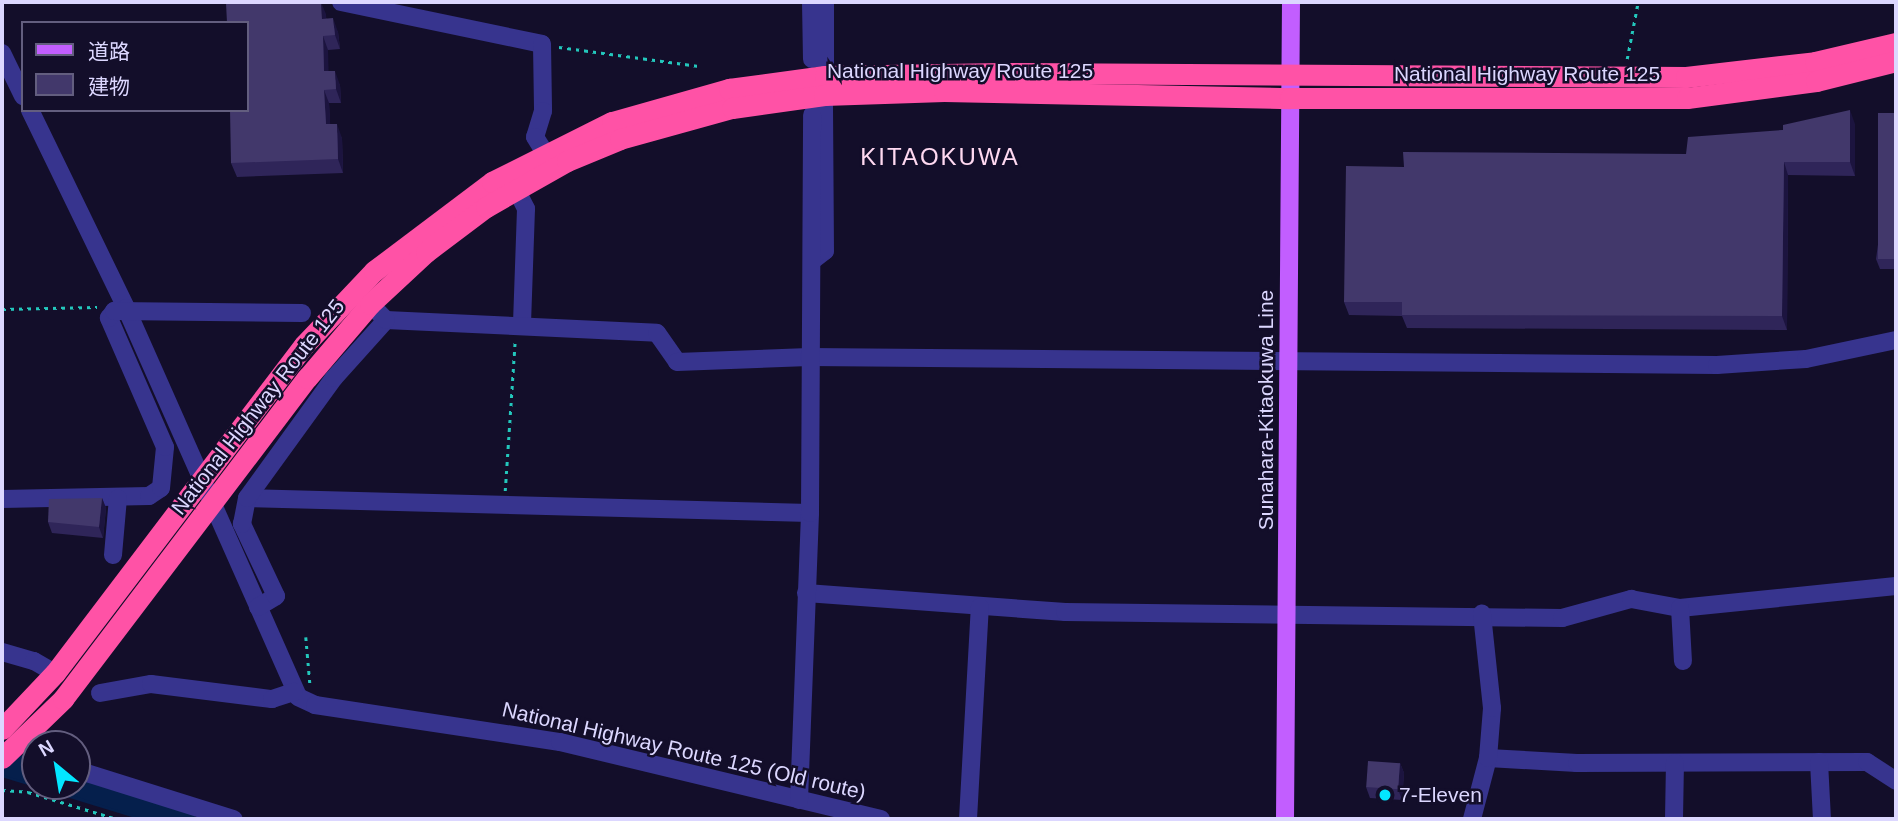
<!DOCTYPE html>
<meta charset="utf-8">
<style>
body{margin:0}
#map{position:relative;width:1898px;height:821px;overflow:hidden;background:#130e2a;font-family:Helvetica,"Noto Sans JP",sans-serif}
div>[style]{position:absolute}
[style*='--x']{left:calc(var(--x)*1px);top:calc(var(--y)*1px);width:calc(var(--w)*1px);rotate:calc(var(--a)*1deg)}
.stream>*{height:4.5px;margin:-2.25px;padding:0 2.25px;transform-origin:2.25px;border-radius:2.25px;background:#051f4c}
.river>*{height:24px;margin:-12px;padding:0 12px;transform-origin:12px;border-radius:12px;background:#051f4c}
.path>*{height:2.5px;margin-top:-1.25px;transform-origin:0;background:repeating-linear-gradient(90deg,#23c7bc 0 3.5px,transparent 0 8.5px)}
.minor>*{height:18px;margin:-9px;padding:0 9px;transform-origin:9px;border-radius:9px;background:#37348e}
.major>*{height:18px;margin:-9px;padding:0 9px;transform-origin:9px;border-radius:9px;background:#c25eff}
.highway>*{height:21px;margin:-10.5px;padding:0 10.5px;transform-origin:10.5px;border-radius:10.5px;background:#ff52a6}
.wall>*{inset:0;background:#2f2559}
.shaded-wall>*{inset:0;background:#1c143f}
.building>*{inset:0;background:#42386b;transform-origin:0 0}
.dots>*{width:19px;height:19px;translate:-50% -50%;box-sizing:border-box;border:4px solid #130e2a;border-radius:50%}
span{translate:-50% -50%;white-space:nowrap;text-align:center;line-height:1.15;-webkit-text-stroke:5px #130e2a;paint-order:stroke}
.street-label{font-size:21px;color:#dcd7ff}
.poi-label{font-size:21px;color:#dcd7ff}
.left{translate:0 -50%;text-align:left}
.quarter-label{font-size:24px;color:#ffd9f1;letter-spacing:2px}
.frame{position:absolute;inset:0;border:4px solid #dcd7ff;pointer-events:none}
.legend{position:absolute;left:21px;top:21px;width:228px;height:91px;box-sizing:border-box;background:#130e2a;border:2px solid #635e7f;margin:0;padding:9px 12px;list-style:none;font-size:21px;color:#dcd7ff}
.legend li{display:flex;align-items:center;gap:14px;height:35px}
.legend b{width:35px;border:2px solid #635e7f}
.north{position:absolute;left:21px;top:730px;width:70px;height:70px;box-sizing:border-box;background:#130e2a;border:2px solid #635e7f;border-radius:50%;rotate:330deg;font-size:19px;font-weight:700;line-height:28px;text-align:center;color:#dcd7ff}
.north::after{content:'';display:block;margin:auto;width:24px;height:32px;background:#03e7ff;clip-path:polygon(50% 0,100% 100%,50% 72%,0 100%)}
</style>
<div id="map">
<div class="stream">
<i style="--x:2;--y:774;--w:34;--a:17"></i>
<i style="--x:41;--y:786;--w:112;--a:17.1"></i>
</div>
<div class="river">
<i style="--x:2;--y:762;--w:34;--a:17"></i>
<i style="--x:77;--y:784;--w:112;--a:18.3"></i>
</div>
<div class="path">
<i style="--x:559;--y:47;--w:141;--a:7.7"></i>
<i style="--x:1627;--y:59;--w:58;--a:-79.1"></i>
<i style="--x:2;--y:309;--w:95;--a:-1.2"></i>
<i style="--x:505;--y:491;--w:151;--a:-86.2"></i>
<i style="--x:306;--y:637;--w:46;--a:85"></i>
<i style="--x:2;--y:790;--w:26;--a:4"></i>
<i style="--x:28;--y:792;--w:93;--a:16.9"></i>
</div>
<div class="minor">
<i style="--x:341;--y:2;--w:205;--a:11.8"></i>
<i style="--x:542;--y:44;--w:67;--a:89.1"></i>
<i style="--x:543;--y:111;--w:27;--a:107"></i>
<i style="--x:535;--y:137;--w:19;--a:58"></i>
<i style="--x:811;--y:2;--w:57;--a:89"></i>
<i style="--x:825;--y:2;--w:74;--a:90"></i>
<i style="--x:2;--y:53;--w:48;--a:64"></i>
<i style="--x:30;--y:110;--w:220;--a:64.1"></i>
<i style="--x:126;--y:308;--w:425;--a:66.1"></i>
<i style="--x:298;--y:697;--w:19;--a:25"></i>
<i style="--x:315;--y:705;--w:248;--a:8.6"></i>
<i style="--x:560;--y:742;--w:330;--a:13.5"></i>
<i style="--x:516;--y:189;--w:22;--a:63"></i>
<i style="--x:526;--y:209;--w:114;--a:92"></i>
<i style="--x:812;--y:261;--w:16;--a:-38"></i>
<i style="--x:825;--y:251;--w:156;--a:-90.4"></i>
<i style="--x:386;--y:320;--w:271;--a:2.7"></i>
<i style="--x:657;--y:333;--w:35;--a:55"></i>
<i style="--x:677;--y:362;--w:132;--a:-2.2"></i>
<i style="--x:809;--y:357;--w:908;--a:0.5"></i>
<i style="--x:1717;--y:365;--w:89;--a:-3.9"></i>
<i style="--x:1806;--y:359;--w:92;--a:-11.9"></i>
<i style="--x:247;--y:498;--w:563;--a:1.53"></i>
<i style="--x:2;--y:499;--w:147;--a:-1.2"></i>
<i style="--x:149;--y:496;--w:14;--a:-34"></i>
<i style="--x:161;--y:488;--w:41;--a:-84.4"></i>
<i style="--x:165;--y:447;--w:141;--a:-113.5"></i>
<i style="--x:109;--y:318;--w:9;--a:-54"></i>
<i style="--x:114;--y:311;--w:188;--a:0.6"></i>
<i style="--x:113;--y:555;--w:57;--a:-85"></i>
<i style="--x:806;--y:593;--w:260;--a:4.2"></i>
<i style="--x:1065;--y:612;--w:497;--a:0.7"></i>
<i style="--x:1562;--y:618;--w:72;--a:-15.4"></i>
<i style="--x:1631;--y:599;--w:50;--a:10.4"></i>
<i style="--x:1680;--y:608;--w:217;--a:-5.8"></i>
<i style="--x:258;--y:607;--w:21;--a:-31"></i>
<i style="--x:276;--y:596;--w:80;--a:-115.3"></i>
<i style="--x:242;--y:524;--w:26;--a:-79"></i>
<i style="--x:247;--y:498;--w:148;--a:-54.1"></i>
<i style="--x:334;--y:378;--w:78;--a:-48.1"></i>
<i style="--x:386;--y:320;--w:10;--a:-135"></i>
<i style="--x:1680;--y:608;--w:53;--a:86.8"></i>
<i style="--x:2;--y:652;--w:33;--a:16"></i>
<i style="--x:34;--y:661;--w:24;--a:30"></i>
<i style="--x:100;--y:693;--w:52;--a:-10"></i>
<i style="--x:151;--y:684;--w:122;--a:7.1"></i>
<i style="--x:272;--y:699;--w:23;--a:-18"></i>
<i style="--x:1488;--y:758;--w:89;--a:3.2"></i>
<i style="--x:1577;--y:763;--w:290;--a:-0.2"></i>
<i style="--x:1867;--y:762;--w:35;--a:33"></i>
<i style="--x:1819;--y:762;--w:57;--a:87"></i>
<i style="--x:77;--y:770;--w:164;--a:17.4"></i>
<i style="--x:799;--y:800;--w:287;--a:-87.8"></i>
<i style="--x:810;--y:513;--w:398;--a:-89.7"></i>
<i style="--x:968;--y:819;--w:212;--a:-86.8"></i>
<i style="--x:1472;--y:819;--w:63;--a:-75.3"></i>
<i style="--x:1488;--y:758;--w:50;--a:-85.4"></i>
<i style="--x:1492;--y:708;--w:95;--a:-96.1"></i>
<i style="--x:1674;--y:819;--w:56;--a:-89"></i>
</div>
<div class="major">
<i style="--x:1285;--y:819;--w:817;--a:-89.58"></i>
</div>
<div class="highway">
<i style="--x:2;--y:729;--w:77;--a:-46.6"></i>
<i style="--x:55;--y:673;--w:412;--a:-52.8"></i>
<i style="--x:304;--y:345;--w:102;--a:-46.6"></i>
<i style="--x:374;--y:271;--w:148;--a:-37"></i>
<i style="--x:492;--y:182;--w:134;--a:-26.6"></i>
<i style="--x:612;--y:122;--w:122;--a:-15.8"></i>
<i style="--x:729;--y:89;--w:97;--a:-7.7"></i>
<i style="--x:825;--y:76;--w:178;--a:-1"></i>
<i style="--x:1003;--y:73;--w:683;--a:0.34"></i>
<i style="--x:1686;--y:77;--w:130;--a:-6.6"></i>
<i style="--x:1815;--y:62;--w:83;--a:-13.2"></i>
<i style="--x:2;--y:758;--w:85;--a:-44"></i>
<i style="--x:63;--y:699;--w:403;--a:-52.8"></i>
<i style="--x:307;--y:378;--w:97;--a:-49.6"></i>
<i style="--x:370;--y:304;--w:76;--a:-42.9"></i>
<i style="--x:426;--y:252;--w:75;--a:-36.9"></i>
<i style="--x:486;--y:207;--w:93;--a:-29.6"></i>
<i style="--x:567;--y:161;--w:57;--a:-22.5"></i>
<i style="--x:620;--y:139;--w:116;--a:-15.5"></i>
<i style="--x:732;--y:108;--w:93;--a:-8"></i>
<i style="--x:824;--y:95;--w:120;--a:-1.9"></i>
<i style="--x:944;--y:91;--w:346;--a:1.2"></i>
<i style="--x:1290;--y:98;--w:397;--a:0"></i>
<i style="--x:1687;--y:98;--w:130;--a:-7.5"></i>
<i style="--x:1816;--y:81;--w:82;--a:-14"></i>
</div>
<div class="wall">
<i style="clip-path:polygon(326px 14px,326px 18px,338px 32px,340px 49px,328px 50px,328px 71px,340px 85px,341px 103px,329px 103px,330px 124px,342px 138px,343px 173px,237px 177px,231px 163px)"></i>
<i style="clip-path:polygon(1896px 113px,1896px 269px,1880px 269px,1876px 259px)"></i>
<i style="clip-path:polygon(1855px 124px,1855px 176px,1788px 175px,1787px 330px,1407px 328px,1402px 316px,1349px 315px,1344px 302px,1404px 167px,1686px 154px,1783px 130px)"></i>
<i style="clip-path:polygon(102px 498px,106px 508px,103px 538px,52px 533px,48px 522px)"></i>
<i style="clip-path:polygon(1400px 763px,1404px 773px,1402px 800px,1370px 798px,1366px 787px)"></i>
</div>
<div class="shaded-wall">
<i style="clip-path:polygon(321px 2px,326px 14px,327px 32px,322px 19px)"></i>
<i style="clip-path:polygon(333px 18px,338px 32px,340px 49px,335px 35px)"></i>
<i style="clip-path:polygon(323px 36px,328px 50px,329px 85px,324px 71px)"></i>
<i style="clip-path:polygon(335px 71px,340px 85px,341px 103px,336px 89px)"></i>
<i style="clip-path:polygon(324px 90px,329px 103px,331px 138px,326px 124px)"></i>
<i style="clip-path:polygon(1850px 110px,1855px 124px,1855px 176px,1850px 162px)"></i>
<i style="clip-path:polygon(337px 124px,342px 138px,343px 173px,338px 159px)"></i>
<i style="clip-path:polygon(1784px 162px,1788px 175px,1787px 330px,1782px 316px)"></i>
<i style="clip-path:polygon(102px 498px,106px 508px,103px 538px,99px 527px)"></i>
<i style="clip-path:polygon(1400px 763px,1404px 773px,1402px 800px,1398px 789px)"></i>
</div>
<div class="building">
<i style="clip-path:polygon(270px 2px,321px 2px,322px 19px,333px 18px,335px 35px,323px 36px,324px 71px,335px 71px,336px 89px,324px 90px,326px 124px,337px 124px,338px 159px,231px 163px,230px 110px,247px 110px,247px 23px,227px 23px,226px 3px)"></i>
<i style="clip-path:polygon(1850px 110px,1850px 162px,1784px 162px,1782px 316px,1402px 315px,1402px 302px,1344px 302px,1346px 166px,1404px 167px,1403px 152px,1686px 154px,1688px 137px,1783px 130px,1783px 125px)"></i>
<i style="left:1878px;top:113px;width:18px;height:146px"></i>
<i style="clip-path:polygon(102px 498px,99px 527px,48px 522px,49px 499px)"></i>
<i style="left:1368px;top:761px;width:32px;height:26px;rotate:4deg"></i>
</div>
<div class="dots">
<i style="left:1385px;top:795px;background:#03e7ff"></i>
</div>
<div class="street-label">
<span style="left:960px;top:71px">National Highway Route 125</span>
<span style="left:1527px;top:74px">National Highway Route 125</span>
<span style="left:258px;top:407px;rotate:-52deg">National Highway Route 125</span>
<span style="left:1266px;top:410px;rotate:-90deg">Sunahara-Kitaokuwa Line</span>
<span style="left:684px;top:751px;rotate:13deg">National Highway Route 125 (Old route)</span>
</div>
<div class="poi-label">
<span class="left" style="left:1399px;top:795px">7-Eleven</span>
</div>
<div class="quarter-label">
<span style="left:940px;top:157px">KITAOKUWA</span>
</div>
<div class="frame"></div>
<ul class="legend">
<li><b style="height:9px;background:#c25eff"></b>道路</li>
<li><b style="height:19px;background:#42386b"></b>建物</li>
</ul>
<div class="north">N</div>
</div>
